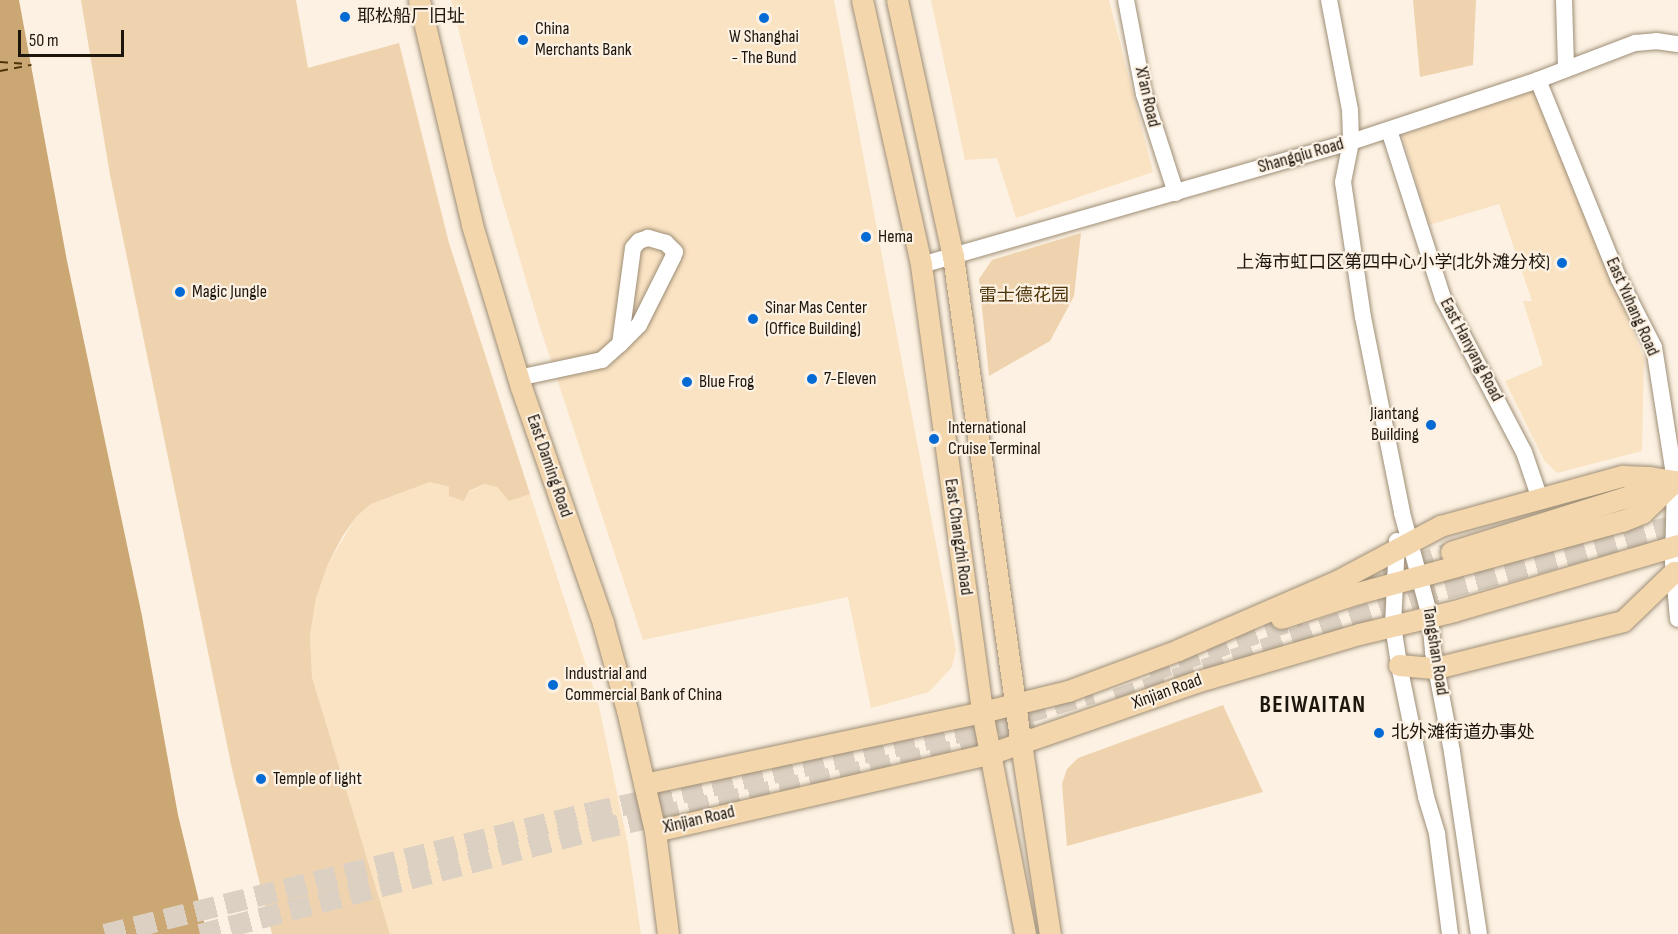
<!DOCTYPE html>
<meta charset="utf-8">
<style>
body{margin:0}
#map{position:relative;width:1678px;height:934px;overflow:hidden;background:#fcf1e2;font-family:"Sofia Sans Condensed","Noto Sans SC",sans-serif}
div>[style]{position:absolute}
[style*='--x']{left:calc(var(--x)*1px);top:calc(var(--y)*1px);width:calc(var(--w)*1px);rotate:calc(var(--a)*1deg)}
.built>*{inset:0;background:#fae3c3}
.green>*{inset:0;background:#eed3ae}
.water>*{inset:0;background:#cba773}
.ferry>*{height:1.5px;margin-top:-0.75px;transform-origin:0;background:repeating-linear-gradient(90deg,#4c3307 0 8px,transparent 0 14px)}
.major-tunnel>*{height:21px;margin-top:-10.5px;transform-origin:0;background:repeating-linear-gradient(90deg,#dbd0c2 0 21px,transparent 0 31px)}
.roads{filter:drop-shadow(0 0 2px #9e8e76) drop-shadow(0 0 2px #9e8e76)}
.minor>*{height:16px;margin:-8px;padding:0 8px;transform-origin:8px;border-radius:8px;background:#fff}
.major>*{height:21px;margin:-10.5px;padding:0 10.5px;transform-origin:10.5px;border-radius:10.5px;background:#f4d6ac}
.dots>*{width:16px;height:16px;translate:-50% -50%;box-sizing:border-box;border:3px solid #fcf1e2;border-radius:50%}
span{translate:-50% -50%;white-space:nowrap;text-align:center;line-height:1.15;-webkit-text-stroke:4.5px #fcf1e2;paint-order:stroke}
.poi-label{font-size:18px;color:#1d160d}
.left{translate:0 -50%;text-align:left}
.right{translate:-100% -50%;text-align:right}
.street-label{font-size:18px;color:#1d160d}
.park-label{font-size:18px;color:#4c3307}
.district-label{font-size:24px;color:#1d160d;font-weight:700;letter-spacing:1.5px}
.scale{position:absolute;left:18px;top:30px;width:106px;height:27px;box-sizing:border-box;border:3px solid #1d160d;border-top:0;padding-left:8px;font-size:18px;line-height:21px;white-space:nowrap;color:#1d160d;-webkit-text-stroke:4px #fcf1e2;paint-order:stroke}
</style>
<div id="map">
<div class="built">
<i style="clip-path:polygon(451px 0,834px 0,956px 650px,952px 667px,929px 692px,871px 708px,848px 597px,643px 640px,538px 321px,493px 168px)"></i>
<i style="clip-path:polygon(931px 0,1109px 0,1153px 172px,1016px 218px,997px 158px,965px 160px)"></i>
<i style="clip-path:polygon(1536px 89px,1644px 358px,1642px 451px,1557px 473px,1544px 460px,1505px 381px,1543px 365px,1523px 301px,1532px 301px,1499px 204px,1429px 225px,1402px 135px)"></i>
<i style="clip-path:polygon(430px 482px,449px 487px,464px 501px,469px 492px,484px 484px,497px 487px,509px 500px,530px 494px,598px 702px,628px 845px,641px 934px,390px 934px,312px 677px,310px 636px,316px 598px,328px 564px,356px 517px,371px 504px)"></i>
</div>
<div class="green">
<i style="clip-path:polygon(81px 0,296px 0,308px 68px,399px 43px,449px 243px,530px 494px,509px 501px,497px 487px,484px 484px,469px 491px,464px 501px,449px 496px,449px 487px,430px 482px,371px 504px,356px 517px,342px 537px,328px 564px,316px 598px,310px 636px,312px 677px,390px 934px,272px 934px,232px 769px,110px 175px)"></i>
<i style="clip-path:polygon(1413px 0,1476px 0,1473px 65px,1420px 77px)"></i>
<i style="clip-path:polygon(1081px 233px,1074px 296px,1050px 341px,989px 376px,979px 279px,992px 260px)"></i>
<i style="clip-path:polygon(1223px 705px,1263px 792px,1067px 846px,1062px 784px,1067px 769px,1078px 758px)"></i>
</div>
<div class="water">
<i style="clip-path:polygon(0 0,19px 0,67px 261px,142px 616px,178px 815px,207px 934px,0 934px)"></i>
</div>
<div class="ferry">
<i style="--x:0;--y:62;--w:27;--a:4"></i>
<i style="--x:0;--y:71;--w:32;--a:-11"></i>
</div>
<div class="major-tunnel">
<i style="--x:1355;--y:586;--w:102;--a:-19.5"></i>
<i style="--x:1149;--y:672;--w:161;--a:-20"></i>
<i style="--x:1116;--y:699;--w:317;--a:-18.8"></i>
<i style="--x:1416;--y:597;--w:272;--a:-15.6"></i>
<i style="--x:105;--y:934;--w:501;--a:-14.09"></i>
<i style="--x:591;--y:812;--w:383;--a:-12.2"></i>
<i style="--x:965;--y:731;--w:133;--a:-16.7"></i>
<i style="--x:200;--y:934;--w:412;--a:-14.8"></i>
<i style="--x:598;--y:829;--w:382;--a:-12.5"></i>
<i style="--x:971;--y:746;--w:67;--a:-17.4"></i>
</div>
<div class="roads">
<div class="minor">
<i style="--x:1126;--y:0;--w:96;--a:79.2"></i>
<i style="--x:1144;--y:94;--w:104;--a:72.1"></i>
<i style="--x:1329;--y:0;--w:112;--a:79.2"></i>
<i style="--x:1350;--y:110;--w:32;--a:88"></i>
<i style="--x:1351;--y:142;--w:41;--a:101.3"></i>
<i style="--x:1343;--y:182;--w:136;--a:81.6"></i>
<i style="--x:1363;--y:317;--w:200;--a:78.7"></i>
<i style="--x:1402;--y:513;--w:108;--a:74.9"></i>
<i style="--x:1430;--y:617;--w:35;--a:85"></i>
<i style="--x:1433;--y:652;--w:102;--a:79.2"></i>
<i style="--x:1452;--y:752;--w:184;--a:81.6"></i>
<i style="--x:1564;--y:0;--w:69;--a:88.3"></i>
<i style="--x:1538;--y:80;--w:215;--a:67.9"></i>
<i style="--x:1619;--y:279;--w:76;--a:62.8"></i>
<i style="--x:1654;--y:347;--w:136;--a:81.1"></i>
<i style="--x:1675;--y:481;--w:81;--a:91.4"></i>
<i style="--x:1673;--y:562;--w:57;--a:85"></i>
<i style="--x:1389;--y:130;--w:176;--a:72.2"></i>
<i style="--x:1443;--y:298;--w:174;--a:62.3"></i>
<i style="--x:1524;--y:452;--w:50;--a:71.2"></i>
<i style="--x:921;--y:265;--w:447;--a:-16"></i>
<i style="--x:1351;--y:142;--w:197;--a:-18.3"></i>
<i style="--x:1538;--y:80;--w:104;--a:-20.9"></i>
<i style="--x:1635;--y:43;--w:21;--a:-5"></i>
<i style="--x:1656;--y:41;--w:22;--a:8"></i>
<i style="--x:518;--y:378;--w:86;--a:-12.1"></i>
<i style="--x:602;--y:360;--w:24;--a:-42"></i>
<i style="--x:620;--y:344;--w:27;--a:-45"></i>
<i style="--x:639;--y:325;--w:76;--a:-63.4"></i>
<i style="--x:673;--y:257;--w:5;--a:-68"></i>
<i style="--x:675;--y:252;--w:13;--a:-135"></i>
<i style="--x:666;--y:243;--w:19;--a:-164"></i>
<i style="--x:648;--y:238;--w:9;--a:162"></i>
<i style="--x:639;--y:241;--w:9;--a:131"></i>
<i style="--x:633;--y:248;--w:97;--a:97.7"></i>
<i style="--x:1397;--y:541;--w:85;--a:92.7"></i>
<i style="--x:1393;--y:626;--w:39;--a:81"></i>
<i style="--x:1399;--y:665;--w:135;--a:78.4"></i>
<i style="--x:1426;--y:797;--w:39;--a:73"></i>
<i style="--x:1437;--y:834;--w:101;--a:82.6"></i>
</div>
<div class="major">
<i style="--x:419;--y:0;--w:231;--a:76.7"></i>
<i style="--x:472;--y:225;--w:169;--a:73.2"></i>
<i style="--x:521;--y:387;--w:250;--a:70.8"></i>
<i style="--x:603;--y:623;--w:90;--a:74.6"></i>
<i style="--x:627;--y:710;--w:124;--a:77"></i>
<i style="--x:655;--y:831;--w:104;--a:82.8"></i>
<i style="--x:862;--y:0;--w:271;--a:77.4"></i>
<i style="--x:921;--y:265;--w:451;--a:82.2"></i>
<i style="--x:982;--y:712;--w:226;--a:79"></i>
<i style="--x:897;--y:0;--w:262;--a:77.7"></i>
<i style="--x:953;--y:256;--w:492;--a:82.1"></i>
<i style="--x:1021;--y:743;--w:193;--a:81.4"></i>
<i style="--x:1451;--y:552;--w:231;--a:-17.4"></i>
<i style="--x:1281;--y:618;--w:81;--a:-18"></i>
<i style="--x:1358;--y:593;--w:274;--a:-15.3"></i>
<i style="--x:1622;--y:521;--w:22;--a:-22"></i>
<i style="--x:1642;--y:513;--w:46;--a:-44.1"></i>
<i style="--x:1399;--y:665;--w:37;--a:5"></i>
<i style="--x:1436;--y:668;--w:193;--a:-14.1"></i>
<i style="--x:1623;--y:621;--w:71;--a:-43.9"></i>
<i style="--x:644;--y:784;--w:346;--a:-12"></i>
<i style="--x:982;--y:712;--w:89;--a:-13.7"></i>
<i style="--x:1068;--y:691;--w:117;--a:-20.4"></i>
<i style="--x:1178;--y:650;--w:173;--a:-23.5"></i>
<i style="--x:1337;--y:581;--w:117;--a:-28.1"></i>
<i style="--x:1440;--y:526;--w:189;--a:-15.4"></i>
<i style="--x:1622;--y:476;--w:27;--a:2"></i>
<i style="--x:1649;--y:477;--w:26;--a:9"></i>
<i style="--x:655;--y:831;--w:343;--a:-13"></i>
<i style="--x:989;--y:754;--w:219;--a:-19.2"></i>
<i style="--x:1196;--y:682;--w:170;--a:-16.4"></i>
<i style="--x:1359;--y:634;--w:98;--a:-13.6"></i>
<i style="--x:1454;--y:611;--w:234;--a:-16.4"></i>
</div>
</div>
<div class="dots">
<i style="left:345px;top:17px;background:#056bd4"></i>
<i style="left:764px;top:18px;background:#056bd4"></i>
<i style="left:523px;top:40px;background:#056bd4"></i>
<i style="left:866px;top:237px;background:#056bd4"></i>
<i style="left:1562px;top:263px;background:#056bd4"></i>
<i style="left:180px;top:292px;background:#056bd4"></i>
<i style="left:753px;top:319px;background:#056bd4"></i>
<i style="left:812px;top:379px;background:#056bd4"></i>
<i style="left:687px;top:382px;background:#056bd4"></i>
<i style="left:1431px;top:425px;background:#056bd4"></i>
<i style="left:934px;top:439px;background:#056bd4"></i>
<i style="left:553px;top:685px;background:#056bd4"></i>
<i style="left:1379px;top:733px;background:#056bd4"></i>
<i style="left:261px;top:779px;background:#056bd4"></i>
</div>
<div class="poi-label">
<span class="left" style="left:357px;top:17px">耶松船厂旧址</span>
<span class="left" style="left:535px;top:40px">China<br>Merchants Bank</span>
<span style="left:764px;top:48px">W Shanghai<br>- The Bund</span>
<span class="left" style="left:878px;top:237px">Hema</span>
<span class="right" style="left:1550px;top:263px">上海市虹口区第四中心小学(北外滩分校)</span>
<span class="left" style="left:192px;top:292px">Magic Jungle</span>
<span class="left" style="left:765px;top:319px">Sinar Mas Center<br>(Office Building)</span>
<span class="left" style="left:824px;top:379px">7-Eleven</span>
<span class="left" style="left:699px;top:382px">Blue Frog</span>
<span class="right" style="left:1419px;top:425px">Jiantang<br>Building</span>
<span class="left" style="left:948px;top:439px">International<br>Cruise Terminal</span>
<span class="left" style="left:565px;top:685px">Industrial and<br>Commercial Bank of China</span>
<span class="left" style="left:1391px;top:733px">北外滩街道办事处</span>
<span class="left" style="left:273px;top:779px">Temple of light</span>
</div>
<div class="street-label">
<span style="left:1147px;top:97px;rotate:77deg">Xi'an Road</span>
<span style="left:1301px;top:156px;rotate:-16deg">Shangqiu Road</span>
<span style="left:1632px;top:307px;rotate:66deg">East Yuhang Road</span>
<span style="left:1471px;top:350px;rotate:62deg">East Hanyang Road</span>
<span style="left:549px;top:466px;rotate:71deg">East Daming Road</span>
<span style="left:958px;top:537px;rotate:82deg">East Changzhi Road</span>
<span style="left:1435px;top:651px;rotate:81deg">Tangshan Road</span>
<span style="left:1167px;top:692px;rotate:-20deg">Xinjian Road</span>
<span style="left:699px;top:820px;rotate:-13deg">Xinjian Road</span>
</div>
<div class="park-label">
<span style="left:1024px;top:296px">雷士德花园</span>
</div>
<div class="district-label">
<span style="left:1313px;top:705px">BEIWAITAN</span>
</div>
<div class="scale">50 m</div>
</div>
